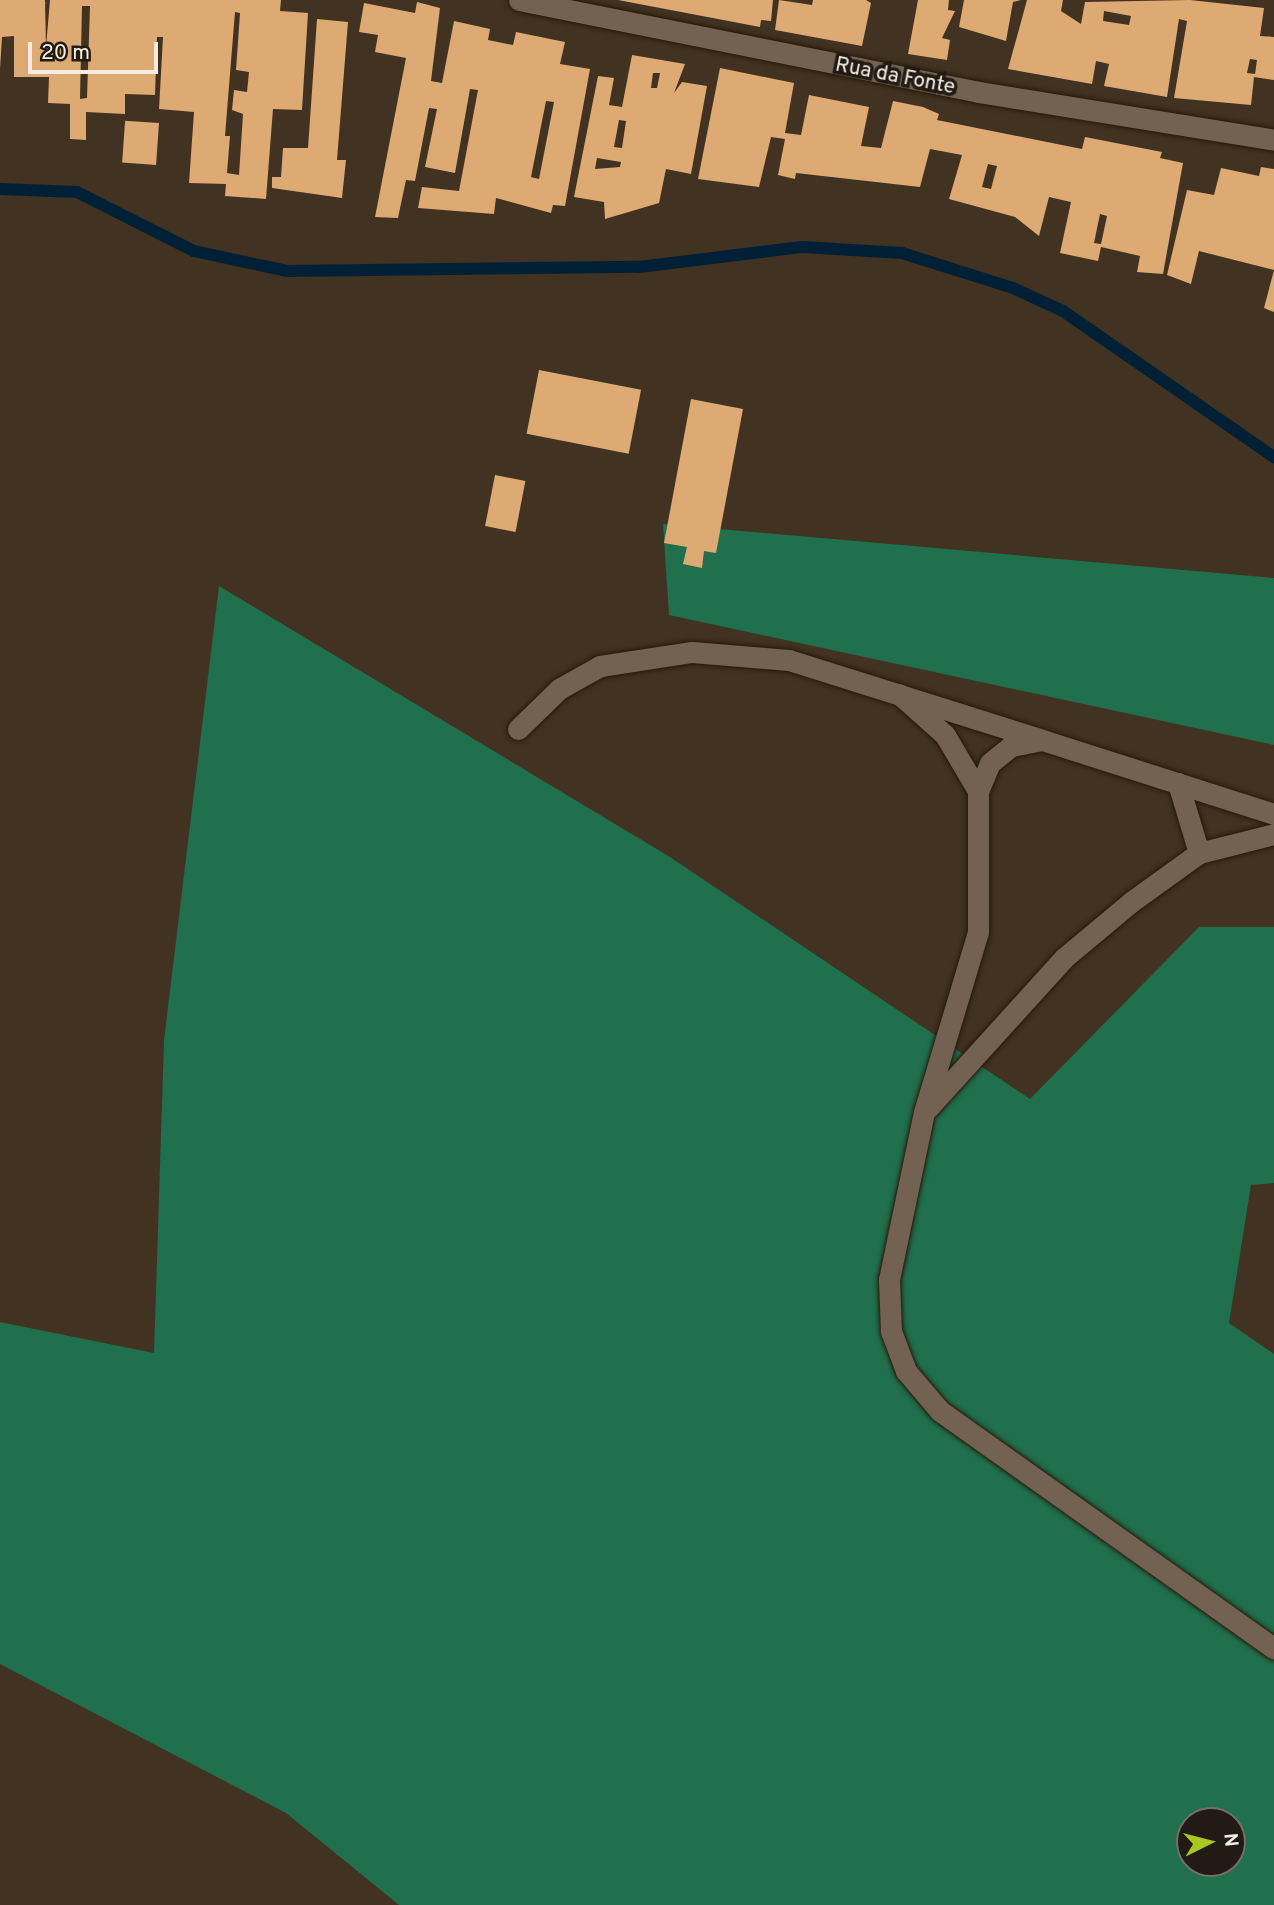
<!DOCTYPE html>
<style>
body{margin:0}
#map{position:relative;width:1274px;height:1905px;overflow:hidden;background:#413221;font-family:Overpass,sans-serif}
div>[style]{position:absolute}
[style*='--x']{left:calc(var(--x)*1px);top:calc(var(--y)*1px);width:calc(var(--w)*1px);rotate:calc(var(--a)*1deg)}
.forest>*{inset:0;background:#206f4d}
.stream>*{height:12px;margin:-6px;padding:0 6px;transform-origin:6px;border-radius:6px;background:#002135}
.building>*{inset:0;background:#ddaa73;transform-origin:0 0}
.roads{filter:drop-shadow(0 0 2px #271909) drop-shadow(0 0 2px #271909)}
.service>*{height:21px;margin:-10.5px;padding:0 10.5px;transform-origin:10.5px;border-radius:10.5px;background:#736251}
.minor>*{height:21px;margin:-10.5px;padding:0 10.5px;transform-origin:10.5px;border-radius:10.5px;background:#736251}
span{translate:-50% -50%;white-space:nowrap;text-align:center;line-height:1.15;-webkit-text-stroke:7px #221b14;paint-order:stroke}
.street-label{font-size:21px;color:#f6ede2}
.north{position:absolute;left:1176px;top:1807px;width:70px;height:70px;box-sizing:border-box;background:#221b14;border:2px solid #776f66;border-radius:50%;rotate:84deg;font-size:19px;font-weight:700;line-height:28px;text-align:center;color:#f6ede2}
.north::after{content:'';display:block;margin:auto;width:24px;height:32px;background:#a6c821;clip-path:polygon(50% 0,100% 100%,50% 72%,0 100%)}
.scale{position:absolute;left:28px;top:42px;width:130px;height:32px;box-sizing:border-box;border:4px solid #f6ede2;border-top:0;padding-left:9px;font-size:21px;line-height:24px;white-space:nowrap;color:#f6ede2;-webkit-text-stroke:5px #221b14;paint-order:stroke}
</style>
<div id="map">
<div class="forest">
<i style="clip-path:polygon(663px 524px,1274px 578px,1274px 745px,669px 615px)"></i>
<i style="clip-path:polygon(evenodd,219px 586px,670px 857px,1030px 1099px,1199px 927px,1274px 927px,1274px 1183px,1251px 1185px,1229px 1323px,1274px 1354px,1274px 1905px,399px 1905px,286px 1813px,0 1664px,0 1322px,154px 1353px,164px 1040px,219px 586px,1190px 1821px,1232px 1821px,1232px 1863px,1190px 1863px,1190px 1821px)"></i>
</div>
<div class="stream">
<i style="--x:0;--y:189;--w:77;--a:2.2"></i>
<i style="--x:77;--y:192;--w:131;--a:26.8"></i>
<i style="--x:194;--y:251;--w:95;--a:12.1"></i>
<i style="--x:287;--y:271;--w:352;--a:-0.7"></i>
<i style="--x:639;--y:267;--w:165;--a:-7"></i>
<i style="--x:803;--y:247;--w:99;--a:3.5"></i>
<i style="--x:902;--y:253;--w:116;--a:17.5"></i>
<i style="--x:1013;--y:288;--w:55;--a:24.7"></i>
<i style="--x:1063;--y:311;--w:257;--a:34.7"></i>
</div>
<div class="building">
<i style="clip-path:polygon(evenodd,0 0,45px 0,46px 47px,50px 0,281px 0,280px 11px,308px 13px,302px 110px,273px 109px,266px 199px,225px 196px,226px 184px,189px 183px,194px 112px,159px 109px,163px 37px,157px 37px,155px 95px,125px 94px,125px 114px,86px 112px,86px 140px,70px 139px,70px 104px,48px 103px,49px 77px,14px 77px,14px 36px,2px 37px,0 69px,0 0,82px 6px,90px 6px,87px 98px,80px 99px,82px 6px,0 0,235px 12px,240px 13px,236px 70px,249px 72px,247px 92px,234px 90px,232px 110px,243px 114px,239px 175px,227px 173px,230px 136px,225px 136px,235px 12px)"></i>
<i style="clip-path:polygon(618px 0,773px 0,771px 21px,761px 20px,760px 27px)"></i>
<i style="clip-path:polygon(779px 0,812px 5px,813px 0,866px 0,871px 3px,862px 46px,775px 30px)"></i>
<i style="clip-path:polygon(918px 0,949px 0,948px 10px,955px 11px,942px 38px,950px 40px,947px 60px,908px 54px)"></i>
<i style="clip-path:polygon(964px 0,1021px 0,1013px 2px,1006px 41px,959px 27px)"></i>
<i style="clip-path:polygon(evenodd,1027px 0,1063px 0,1061px 11px,1081px 24px,1085px 2px,1190px 0,1264px 8px,1260px 36px,1274px 37px,1274px 80px,1254px 77px,1251px 105px,1174px 98px,1187px 21px,1179px 19px,1167px 97px,1104px 86px,1109px 64px,1096px 61px,1092px 84px,1008px 69px,1027px 0,1104px 11px,1131px 16px,1129px 25px,1103px 21px,1104px 11px,1027px 0,1250px 59px,1257px 60px,1255px 74px,1247px 73px,1250px 59px)"></i>
<i style="clip-path:polygon(evenodd,417px 2px,440px 8px,431px 81px,442px 83px,454px 21px,490px 29px,488px 40px,513px 45px,516px 32px,565px 42px,560px 64px,590px 69px,565px 206px,553px 205px,551px 213px,496px 198px,494px 214px,418px 208px,422px 187px,459px 191px,478px 90px,470px 89px,455px 173px,425px 167px,437px 109px,429px 108px,415px 181px,406px 180px,398px 218px,375px 217px,406px 58px,375px 52px,378px 35px,359px 32px,364px 3px,415px 13px,417px 2px,546px 101px,554px 102px,539px 179px,531px 177px,546px 101px)"></i>
<i style="clip-path:polygon(317px 19px,348px 22px,337px 160px,346px 160px,342px 198px,272px 188px,272px 177px,281px 177px,283px 148px,308px 148px)"></i>
<i style="clip-path:polygon(evenodd,632px 55px,685px 64px,674px 93px,682px 82px,707px 86px,691px 174px,666px 169px,659px 203px,605px 219px,604px 202px,574px 197px,598px 76px,614px 78px,609px 105px,622px 107px,632px 55px,653px 73px,660px 73px,657px 88px,651px 88px,653px 73px,632px 55px,619px 120px,626px 121px,622px 148px,614px 147px,619px 120px,632px 55px,597px 158px,621px 162px,620px 167px,595px 169px,597px 158px)"></i>
<i style="clip-path:polygon(evenodd,720px 68px,794px 83px,785px 133px,801px 135px,809px 95px,869px 107px,861px 146px,881px 148px,893px 101px,923px 107px,939px 114px,937px 120px,1082px 149px,1085px 137px,1162px 152px,1160px 158px,1183px 163px,1163px 274px,1137px 272px,1140px 256px,1101px 247px,1098px 261px,1060px 253px,1071px 202px,1049px 197px,1039px 236px,1015px 217px,949px 199px,962px 155px,930px 149px,920px 187px,796px 173px,795px 179px,778px 175px,785px 139px,771px 137px,759px 187px,698px 179px,720px 68px,988px 164px,997px 166px,991px 189px,982px 187px,988px 164px,720px 68px,1100px 214px,1107px 216px,1101px 244px,1094px 243px,1100px 214px)"></i>
<i style="left:159px;top:123px;width:42px;height:34px;rotate:94deg"></i>
<i style="clip-path:polygon(1261px 167px,1274px 169px,1274px 270px,1199px 251px,1191px 284px,1167px 275px,1187px 190px,1214px 195px,1221px 168px,1259px 176px)"></i>
<i style="clip-path:polygon(1274px 270px,1274px 312px,1264px 308px)"></i>
<i style="left:539px;top:370px;width:104px;height:65px;rotate:11deg"></i>
<i style="clip-path:polygon(691px 399px,743px 409px,716px 553px,704px 551px,702px 568px,683px 564px,687px 547px,664px 543px)"></i>
<i style="left:495px;top:475px;width:31px;height:52px;rotate:11deg"></i>
</div>
<div class="roads">
<div class="service">
<i style="--x:899;--y:694;--w:62;--a:41.7"></i>
<i style="--x:945;--y:735;--w:65;--a:59.5"></i>
<i style="--x:518;--y:729;--w:57;--a:-44.3"></i>
<i style="--x:559;--y:689;--w:47;--a:-29.3"></i>
<i style="--x:600;--y:666;--w:93;--a:-8.7"></i>
<i style="--x:692;--y:652;--w:97;--a:4.7"></i>
<i style="--x:789;--y:660;--w:263;--a:17.5"></i>
<i style="--x:1178;--y:783;--w:73;--a:73.3"></i>
<i style="--x:1274;--y:814;--w:244;--a:-162.3"></i>
<i style="--x:1042;--y:740;--w:32;--a:169"></i>
<i style="--x:1011;--y:746;--w:27;--a:141"></i>
<i style="--x:990;--y:763;--w:30;--a:113"></i>
<i style="--x:978;--y:791;--w:141;--a:90"></i>
<i style="--x:978;--y:932;--w:188;--a:106.7"></i>
<i style="--x:924;--y:1112;--w:172;--a:101.8"></i>
<i style="--x:889;--y:1280;--w:51;--a:87.8"></i>
<i style="--x:891;--y:1331;--w:43;--a:69.4"></i>
<i style="--x:906;--y:1371;--w:52;--a:49.6"></i>
<i style="--x:940;--y:1411;--w:410;--a:35.4"></i>
<i style="--x:928;--y:1108;--w:202;--a:-47.8"></i>
<i style="--x:1064;--y:958;--w:87;--a:-39.9"></i>
<i style="--x:1131;--y:902;--w:84;--a:-35.8"></i>
<i style="--x:1199;--y:853;--w:77;--a:-14.2"></i>
</div>
<div class="minor">
<i style="--x:519;--y:0;--w:469;--a:11.3"></i>
<i style="--x:979;--y:92;--w:299;--a:9.2"></i>
</div>
</div>
<div class="street-label">
<span style="left:895px;top:77px;rotate:11deg">Rua da Fonte</span>
</div>
<div class="north">N</div>
<div class="scale">20 m</div>
</div>
